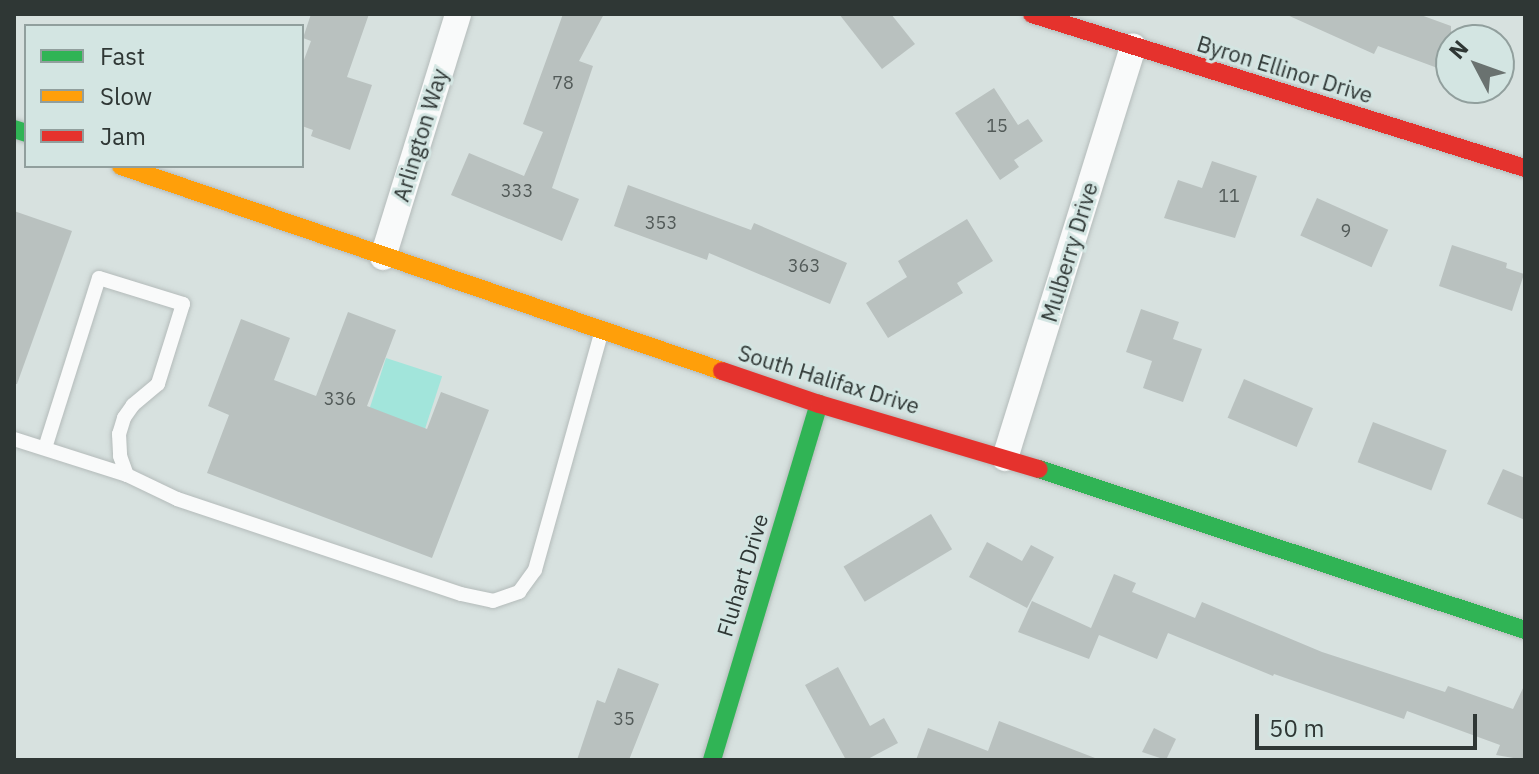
<!DOCTYPE html>
<style>
body{margin:0}
#map{position:relative;width:1539px;height:774px;overflow:hidden;background:#d7e1df;font-family:"IBM Plex Sans",sans-serif}
div>[style]{position:absolute}
[style*='--x']{left:calc(var(--x)*1px);top:calc(var(--y)*1px);width:calc(var(--w)*1px);rotate:calc(var(--a)*1deg)}
.green>*{inset:0;background:#a2e5db;transform-origin:0 0}
.building>*{inset:0;background:#b9c1bf;transform-origin:0 0}
.roads{filter:drop-shadow(0 0 2px #b4bbba) drop-shadow(0 0 2px #b4bbba)}
.lane>*{height:14px;margin:-7px;padding:0 7px;transform-origin:7px;border-radius:7px;background:#f9fafa}
.street>*{height:26px;margin:-13px;padding:0 13px;transform-origin:13px;border-radius:13px;background:#f9fafa}
.fast>*{height:18px;margin:-9px;padding:0 9px;transform-origin:9px;border-radius:9px;background:#30b455}
.slow>*{height:18px;margin:-9px;padding:0 9px;transform-origin:9px;border-radius:9px;background:#ff9f0a}
.jam>*{height:18px;margin:-9px;padding:0 9px;transform-origin:9px;border-radius:9px;background:#e5322d}
span{translate:-50% -50%;white-space:nowrap;text-align:center;line-height:1.15;-webkit-text-stroke:6px #d3e5e2;paint-order:stroke}
.number-label{font-size:18px;color:#525a58}
.number-label span{-webkit-text-stroke-width:0}
.street-label{font-size:22px;color:#2f3735}
.frame{position:absolute;inset:0;border:16px solid #2f3735;pointer-events:none}
.legend{position:absolute;left:24px;top:24px;width:280px;height:144px;box-sizing:border-box;background:#d3e5e2;border:2px solid #919f9d;margin:0;padding:10px 14px;list-style:none;font-size:24px;color:#2f3735}
.legend li{display:flex;align-items:center;gap:16px;height:40px}
.legend b{width:40px;border:2px solid #919f9d}
.north{position:absolute;left:1435px;top:24px;width:80px;height:80px;box-sizing:border-box;background:#d3e5e2;border:2px solid #919f9d;border-radius:50%;rotate:311deg;font-size:22px;font-weight:700;line-height:32px;text-align:center;color:#2f3735}
.north::after{content:'';display:block;margin:auto;width:28px;height:36px;background:#6a7270;clip-path:polygon(50% 0,100% 100%,50% 72%,0 100%)}
.scale{position:absolute;left:1255px;top:714px;width:222px;height:36px;box-sizing:border-box;border:4px solid #2f3735;border-top:0;padding-left:10px;font-size:24px;line-height:28px;white-space:nowrap;color:#2f3735;-webkit-text-stroke:6px #d3e5e2;paint-order:stroke}
</style>
<div id="map">
<div class="green">
<i style="left:386px;top:358px;width:59px;height:61px;rotate:18deg"></i>
</div>
<div class="building">
<i style="clip-path:polygon(311px 14px,369px 14px,347px 77px,372px 85px,350px 150px,311px 136px,313px 130px,302px 126px,302px 65px,311px 41px,303px 38px)"></i>
<i style="clip-path:polygon(563px 14px,604px 14px,579px 61px,593px 66px,552px 188px,579px 199px,562px 241px,451px 195px,469px 153px,524px 176px,543px 132px,523px 124px)"></i>
<i style="clip-path:polygon(839px 14px,891px 14px,915px 44px,882px 69px)"></i>
<i style="clip-path:polygon(1285px 14px,1418px 14px,1451px 26px,1451px 73px,1378px 46px,1374px 54px)"></i>
<i style="clip-path:polygon(994px 88px,1018px 125px,1028px 119px,1043px 141px,1014px 160px,1019px 167px,1000px 180px,955px 113px)"></i>
<i style="clip-path:polygon(1212px 161px,1257px 176px,1235px 238px,1164px 218px,1178px 180px,1202px 188px)"></i>
<i style="clip-path:polygon(628px 185px,751px 230px,754px 223px,847px 263px,830px 304px,709px 253px,707px 260px,614px 226px)"></i>
<i style="left:1317px;top:198px;width:78px;height:41px;rotate:24deg"></i>
<i style="clip-path:polygon(14px 211px,72px 231px,17px 384px,14px 384px)"></i>
<i style="clip-path:polygon(967px 219px,993px 261px,957px 283px,963px 293px,888px 338px,866px 303px,907px 277px,898px 261px)"></i>
<i style="clip-path:polygon(1452px 245px,1507px 263px,1506px 268px,1524px 274px,1512px 311px,1439px 286px)"></i>
<i style="clip-path:polygon(1141px 309px,1179px 322px,1173px 339px,1202px 349px,1183px 402px,1143px 388px,1152px 361px,1126px 352px)"></i>
<i style="clip-path:polygon(348px 312px,396px 330px,367px 406px,427px 429px,441px 392px,489px 410px,432px 558px,207px 473px,229px 415px,208px 406px,241px 319px,290px 338px,274px 380px,316px 396px)"></i>
<i style="left:1244px;top:379px;width:75px;height:42px;rotate:23deg"></i>
<i style="left:1373px;top:422px;width:79px;height:43px;rotate:21deg"></i>
<i style="clip-path:polygon(1503px 469px,1525px 478px,1525px 520px,1487px 504px)"></i>
<i style="left:931px;top:514px;width:41px;height:102px;rotate:59deg"></i>
<i style="clip-path:polygon(987px 542px,1022px 561px,1031px 545px,1054px 557px,1027px 608px,969px 577px)"></i>
<i style="clip-path:polygon(1114px 574px,1136px 583px,1132px 592px,1195px 618px,1202px 602px,1322px 652px,1445px 692px,1448px 686px,1513px 709px,1525px 684px,1525px 760px,1496px 755px,1500px 745px,1407px 711px,1404px 719px,1274px 674px,1273px 676px,1168px 633px,1157px 659px,1099px 635px,1089px 659px,1018px 632px,1032px 601px,1091px 628px)"></i>
<i style="clip-path:polygon(838px 667px,870px 726px,884px 718px,898px 743px,866px 760px,846px 760px,805px 685px)"></i>
<i style="clip-path:polygon(618px 668px,659px 684px,629px 760px,577px 760px,597px 700px,605px 703px)"></i>
<i style="clip-path:polygon(999px 721px,1095px 758px,1095px 760px,916px 760px,928px 728px,988px 751px)"></i>
<i style="clip-path:polygon(1154px 728px,1176px 739px,1166px 760px,1142px 752px)"></i>
</div>
<div class="roads">
<div class="lane">
<i style="--x:14;--y:439;--w:119;--a:17.7"></i>
<i style="--x:127;--y:475;--w:55;--a:25.6"></i>
<i style="--x:177;--y:499;--w:299;--a:18.5"></i>
<i style="--x:461;--y:594;--w:33;--a:12"></i>
<i style="--x:493;--y:601;--w:28;--a:-19"></i>
<i style="--x:519;--y:592;--w:27;--a:-54"></i>
<i style="--x:535;--y:570;--w:246;--a:-74.4"></i>
<i style="--x:45;--y:448;--w:178;--a:-72.4"></i>
<i style="--x:99;--y:278;--w:88;--a:17.2"></i>
<i style="--x:183;--y:304;--w:84;--a:107.4"></i>
<i style="--x:158;--y:384;--w:33;--a:140"></i>
<i style="--x:133;--y:405;--w:16;--a:125"></i>
<i style="--x:124;--y:418;--w:17;--a:107"></i>
<i style="--x:119;--y:434;--w:22;--a:87"></i>
<i style="--x:120;--y:456;--w:20;--a:70"></i>
</div>
<div class="street">
<i style="--x:383;--y:257;--w:254;--a:-72.8"></i>
<i style="--x:1005;--y:458;--w:431;--a:-72.7"></i>
</div>
<div class="fast">
<i style="--x:14;--y:129;--w:13;--a:18"></i>
<i style="--x:1039;--y:469;--w:512;--a:18.33"></i>
<i style="--x:712;--y:760;--w:372;--a:-73.3"></i>
</div>
<div class="slow">
<i style="--x:121;--y:166;--w:635;--a:18.83"></i>
</div>
<div class="jam">
<i style="--x:1032;--y:14;--w:516;--a:17.35"></i>
<i style="--x:722;--y:371;--w:102;--a:18.8"></i>
<i style="--x:819;--y:404;--w:229;--a:16.5"></i>
</div>
</div>
<div class="number-label">
<span style="left:563px;top:83px">78</span>
<span style="left:997px;top:126px">15</span>
<span style="left:517px;top:191px">333</span>
<span style="left:1229px;top:196px">11</span>
<span style="left:661px;top:223px">353</span>
<span style="left:1346px;top:231px">9</span>
<span style="left:804px;top:266px">363</span>
<span style="left:340px;top:399px">336</span>
<span style="left:624px;top:719px">35</span>
</div>
<div class="street-label">
<span style="left:1285px;top:69px;rotate:17deg">Byron Ellinor Drive</span>
<span style="left:420px;top:135px;rotate:-73deg">Arlington Way</span>
<span style="left:1069px;top:252px;rotate:-73deg">Mulberry Drive</span>
<span style="left:829px;top:379px;rotate:17deg">South Halifax Drive</span>
<span style="left:742px;top:575px;rotate:-73deg">Fluhart Drive</span>
</div>
<div class="frame"></div>
<ul class="legend">
<li><b style="height:10px;background:#30b455"></b>Fast</li>
<li><b style="height:10px;background:#ff9f0a"></b>Slow</li>
<li><b style="height:10px;background:#e5322d"></b>Jam</li>
</ul>
<div class="north">N</div>
<div class="scale">50 m</div>
</div>
